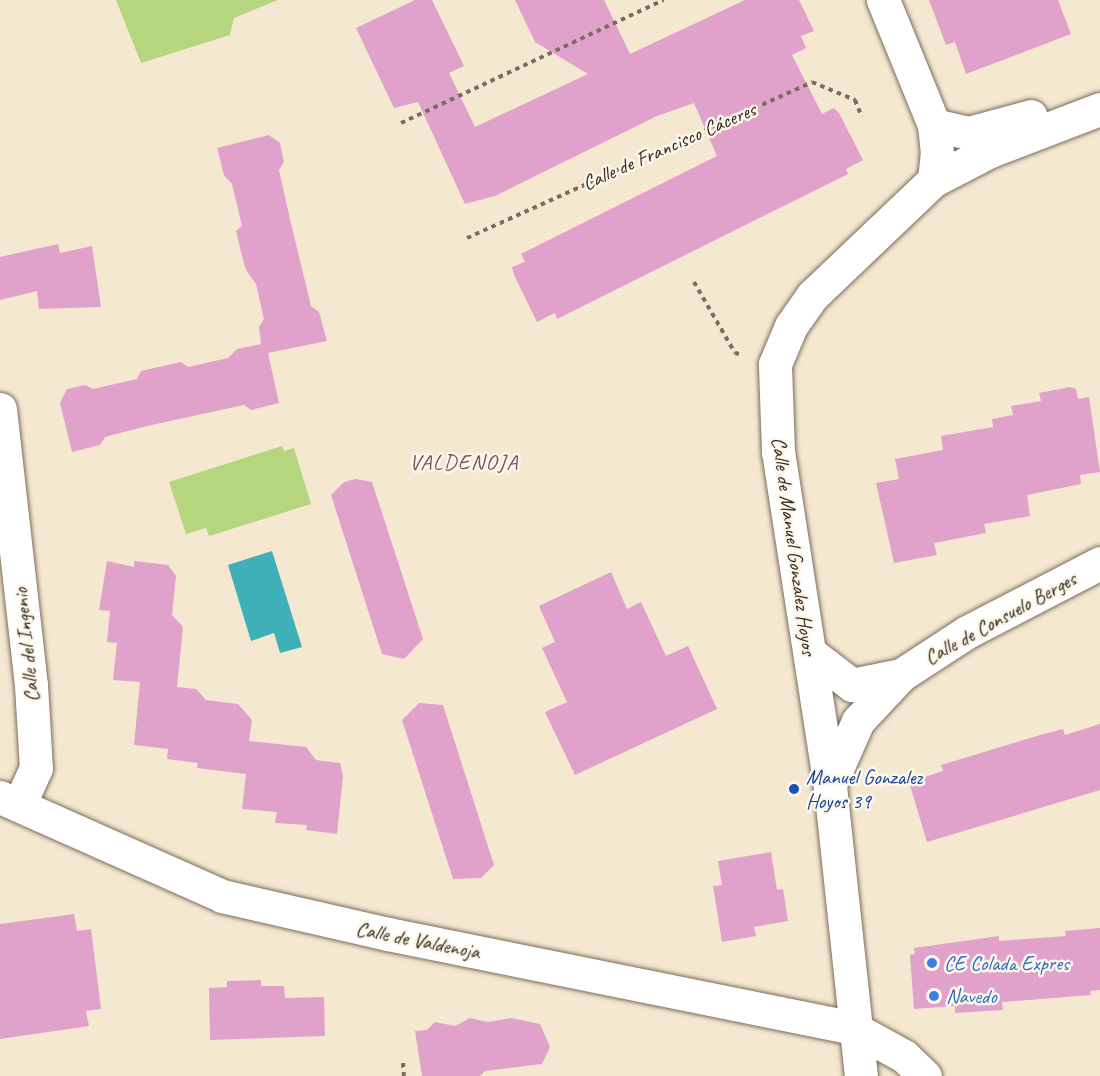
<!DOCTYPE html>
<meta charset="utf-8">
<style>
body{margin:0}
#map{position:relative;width:1100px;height:1076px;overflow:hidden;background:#f5e8d0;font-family:Caveat,sans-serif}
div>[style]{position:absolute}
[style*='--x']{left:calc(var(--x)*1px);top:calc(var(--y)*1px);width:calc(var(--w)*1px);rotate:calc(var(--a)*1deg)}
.green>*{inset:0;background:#b5d67e}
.water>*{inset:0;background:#3fb0b7}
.building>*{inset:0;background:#e0a1ca}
.path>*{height:4px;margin-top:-2px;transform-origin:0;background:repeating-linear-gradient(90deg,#7c6c5c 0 4.5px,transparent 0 9px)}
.roads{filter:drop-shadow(0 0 2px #7c6c5c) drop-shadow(0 0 2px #7c6c5c)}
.minor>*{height:33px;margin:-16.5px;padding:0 16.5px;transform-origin:16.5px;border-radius:16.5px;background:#fff}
.dots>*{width:16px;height:16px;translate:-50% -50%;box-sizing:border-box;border:3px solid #fbf7ec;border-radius:50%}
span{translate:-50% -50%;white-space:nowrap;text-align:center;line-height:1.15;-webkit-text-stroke:5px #fbf7ec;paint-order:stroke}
.street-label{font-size:21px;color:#3b2a1e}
.transit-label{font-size:21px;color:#164399}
.left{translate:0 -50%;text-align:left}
.shop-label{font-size:21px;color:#366cbe}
.neighbourhood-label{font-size:22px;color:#75545a;letter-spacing:1.5px}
</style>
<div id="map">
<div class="green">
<i style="clip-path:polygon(116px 0,278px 0,234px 18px,230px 35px,141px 63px)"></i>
<i style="clip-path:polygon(282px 446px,284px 451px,294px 448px,311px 504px,209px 536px,206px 528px,186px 534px,169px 482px)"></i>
</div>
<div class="water">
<i style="clip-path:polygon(272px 551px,302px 647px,280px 653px,274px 633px,251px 641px,228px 565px)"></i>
</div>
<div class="building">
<i style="clip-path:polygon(415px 0,432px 0,464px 66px,449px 73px,475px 127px,588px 74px,535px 42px,515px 0,604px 0,630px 54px,745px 0,799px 0,814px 31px,801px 36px,806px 48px,792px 55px,822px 114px,834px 108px,839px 113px,863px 160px,846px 169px,848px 174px,607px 294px,557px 319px,555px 313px,537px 322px,514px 275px,512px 267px,525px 262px,521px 254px,717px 156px,694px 103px,657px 116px,495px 196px,465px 204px,418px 102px,394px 108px,356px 28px)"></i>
<i style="clip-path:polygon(929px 0,1058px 0,1071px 34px,966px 74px,955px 42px,946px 45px)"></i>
<i style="clip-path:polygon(269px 135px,280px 143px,284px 162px,279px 170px,290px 219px,311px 306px,319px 312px,327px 341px,268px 353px,279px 403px,251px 410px,244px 405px,147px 426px,105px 437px,100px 445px,72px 452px,60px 403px,67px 389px,85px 385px,93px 389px,137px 379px,141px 371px,181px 362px,188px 367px,228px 358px,237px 349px,261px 344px,259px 327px,264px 319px,256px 284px,246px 270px,241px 252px,236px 231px,242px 226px,232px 184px,224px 175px,217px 148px)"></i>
<i style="clip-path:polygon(58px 244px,60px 253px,92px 246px,101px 307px,39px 309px,37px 291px,0 300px,0 257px)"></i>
<i style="clip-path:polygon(1070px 387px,1076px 389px,1078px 399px,1089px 397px,1100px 472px,1080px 475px,1081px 484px,1027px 495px,1030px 516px,984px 524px,986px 533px,934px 543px,937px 555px,894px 563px,876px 483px,899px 479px,895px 459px,943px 450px,941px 436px,993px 427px,992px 419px,1013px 415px,1011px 406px,1041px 401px,1039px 393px)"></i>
<i style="clip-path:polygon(356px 479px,372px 482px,423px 639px,404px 659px,382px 654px,331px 495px,344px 482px)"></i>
<i style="clip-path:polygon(107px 561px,134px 567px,134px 561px,168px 565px,176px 576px,172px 615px,183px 627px,177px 687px,196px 689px,206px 700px,238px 704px,252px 720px,249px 741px,306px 747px,316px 760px,340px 763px,343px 776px,337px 834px,306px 830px,307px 825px,275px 823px,277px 812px,242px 809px,246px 774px,197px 768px,198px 763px,167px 759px,168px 749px,134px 745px,140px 682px,113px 680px,117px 643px,107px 642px,110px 611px,99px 610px)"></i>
<i style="clip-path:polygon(611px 572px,627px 609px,641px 602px,666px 656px,688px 646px,717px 709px,575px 775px,545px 712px,567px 702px,542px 648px,555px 642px,539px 606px)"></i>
<i style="clip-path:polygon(419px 703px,443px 705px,494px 865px,481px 878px,453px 879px,402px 720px)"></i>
<i style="clip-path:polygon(1100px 724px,1100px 790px,927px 842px,909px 782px,943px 771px,941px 765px,1040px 735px,1063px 729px,1065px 735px)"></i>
<i style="clip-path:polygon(771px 852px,777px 890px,783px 889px,788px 921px,754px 927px,756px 936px,722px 942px,713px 886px,722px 885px,718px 861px)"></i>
<i style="clip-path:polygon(74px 914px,77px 931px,91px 929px,101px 1009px,86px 1011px,89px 1026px,0 1039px,0 924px)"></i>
<i style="clip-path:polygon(1100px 928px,1100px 990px,1090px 991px,1091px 995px,1002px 1002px,1003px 1010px,955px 1013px,955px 1006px,914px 1009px,910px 955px,915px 954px,914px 948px,999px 936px,999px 941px,1066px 936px,1065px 931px)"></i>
<i style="clip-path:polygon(261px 980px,261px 986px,284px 986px,285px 998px,324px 997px,325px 1036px,210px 1040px,209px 988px,227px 987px,227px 981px)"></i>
<i style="clip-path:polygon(470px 1018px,488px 1022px,511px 1018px,540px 1024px,550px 1047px,542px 1064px,485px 1071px,480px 1076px,422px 1076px,415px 1031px,427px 1030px,435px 1022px,455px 1026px)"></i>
</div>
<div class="path">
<i style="--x:401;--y:123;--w:290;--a:-25.1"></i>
<i style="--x:467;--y:238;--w:379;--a:-24.3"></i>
<i style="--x:812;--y:82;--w:47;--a:22.7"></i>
<i style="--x:855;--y:100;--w:18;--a:68"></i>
<i style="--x:694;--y:282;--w:82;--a:60"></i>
<i style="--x:735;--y:353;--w:4;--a:14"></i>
<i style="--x:403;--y:1063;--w:13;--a:86"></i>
</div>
<div class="roads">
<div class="minor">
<i style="--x:934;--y:125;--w:36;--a:13"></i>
<i style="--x:969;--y:133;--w:64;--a:-15.3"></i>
<i style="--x:934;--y:180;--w:63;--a:-27.4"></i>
<i style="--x:990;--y:151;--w:118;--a:-20.9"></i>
<i style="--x:0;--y:409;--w:278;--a:83.6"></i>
<i style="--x:31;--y:685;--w:83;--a:86.6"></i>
<i style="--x:36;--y:768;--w:41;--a:114.7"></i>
<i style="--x:810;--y:653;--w:53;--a:37.3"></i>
<i style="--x:852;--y:685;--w:50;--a:-11.5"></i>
<i style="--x:831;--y:782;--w:67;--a:-66.1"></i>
<i style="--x:858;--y:721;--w:63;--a:-46.9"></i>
<i style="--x:901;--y:675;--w:79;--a:-33.1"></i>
<i style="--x:967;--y:632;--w:150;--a:-27.4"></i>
<i style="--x:0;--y:797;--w:243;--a:24"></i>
<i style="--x:222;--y:896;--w:170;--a:12.9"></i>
<i style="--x:388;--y:934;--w:474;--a:11.4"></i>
<i style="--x:853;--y:1028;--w:58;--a:28.8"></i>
<i style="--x:904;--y:1056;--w:29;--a:44"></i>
<i style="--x:861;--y:1076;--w:291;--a:-96.1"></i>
<i style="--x:830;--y:787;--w:339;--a:-98.8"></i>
<i style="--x:778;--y:452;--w:88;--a:-92"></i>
<i style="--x:775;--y:364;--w:41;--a:-67.2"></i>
<i style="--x:791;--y:326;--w:37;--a:-55"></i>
<i style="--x:812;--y:296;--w:168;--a:-43.6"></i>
<i style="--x:934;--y:180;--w:27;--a:-84"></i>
<i style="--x:937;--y:153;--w:28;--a:-96"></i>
<i style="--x:934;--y:125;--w:135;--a:-112.2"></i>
</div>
</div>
<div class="dots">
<i style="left:794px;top:789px;background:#1a4fb4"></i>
<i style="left:932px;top:963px;background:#3f7fe0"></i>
<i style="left:934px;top:996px;background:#3f7fe0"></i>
</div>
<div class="street-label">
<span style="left:669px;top:146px;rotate:-24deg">Calle de Francisco Cáceres</span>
<span style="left:794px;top:546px;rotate:82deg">Calle de Manuel Gonzalez Hoyos</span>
<span style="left:1000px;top:618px;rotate:-29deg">Calle de Consuelo Berges</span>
<span style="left:26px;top:645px;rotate:-96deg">Calle del Ingenio</span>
<span style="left:418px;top:940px;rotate:11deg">Calle de Valdenoja</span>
</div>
<div class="transit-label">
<span class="left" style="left:806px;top:789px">Manuel Gonzalez<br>Hoyos 39</span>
</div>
<div class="shop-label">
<span class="left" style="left:944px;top:963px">CE Colada Expres</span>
<span class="left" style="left:946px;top:996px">Navedo</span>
</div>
<div class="neighbourhood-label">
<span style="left:464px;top:463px">VALDENOJA</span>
</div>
</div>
